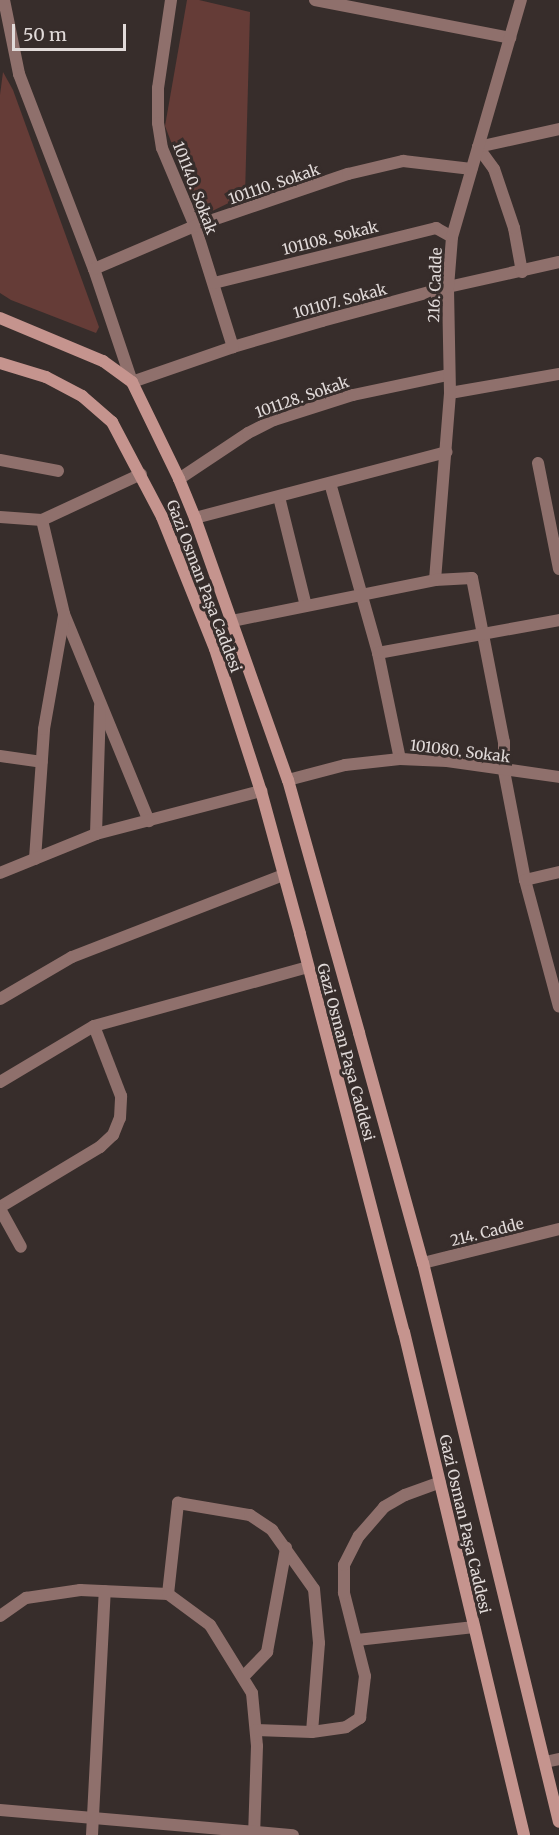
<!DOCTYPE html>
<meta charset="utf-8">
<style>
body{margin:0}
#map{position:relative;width:559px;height:1835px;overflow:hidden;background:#372d2b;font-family:Merriweather,serif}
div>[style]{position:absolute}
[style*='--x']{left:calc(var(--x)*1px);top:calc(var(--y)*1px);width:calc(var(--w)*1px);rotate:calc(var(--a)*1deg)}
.green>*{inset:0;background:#653c37}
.minor>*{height:12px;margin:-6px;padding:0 6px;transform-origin:6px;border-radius:6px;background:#8f706c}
.tertiary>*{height:12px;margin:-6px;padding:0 6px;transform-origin:6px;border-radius:6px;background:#8f706c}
.secondary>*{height:12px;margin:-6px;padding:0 6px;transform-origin:6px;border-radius:6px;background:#c5948e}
span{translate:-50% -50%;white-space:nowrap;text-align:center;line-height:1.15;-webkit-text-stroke:6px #372d2b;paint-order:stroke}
.street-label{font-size:15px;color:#e1dad9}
.scale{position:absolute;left:12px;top:24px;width:114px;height:27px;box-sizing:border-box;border:3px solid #e1dad9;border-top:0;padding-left:8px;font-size:18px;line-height:21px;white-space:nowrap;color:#e1dad9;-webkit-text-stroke:4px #372d2b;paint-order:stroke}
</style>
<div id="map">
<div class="green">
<i style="clip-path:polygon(187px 0,199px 0,250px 12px,245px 195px,200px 217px,165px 126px)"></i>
<i style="clip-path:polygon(3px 72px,13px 90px,99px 327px,96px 333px,11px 300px,0 293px,0 95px)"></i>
</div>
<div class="minor">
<i style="--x:4;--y:0;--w:76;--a:78.5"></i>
<i style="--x:19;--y:74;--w:209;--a:69"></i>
<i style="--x:94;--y:269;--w:119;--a:71.4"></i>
<i style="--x:132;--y:382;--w:107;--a:-19.1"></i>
<i style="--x:233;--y:347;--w:93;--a:-16.3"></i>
<i style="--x:322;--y:321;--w:131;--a:-15.1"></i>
<i style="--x:448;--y:287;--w:114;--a:-12.7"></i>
<i style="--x:171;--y:0;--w:89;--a:98.4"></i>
<i style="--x:158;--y:88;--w:35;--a:90"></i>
<i style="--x:158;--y:123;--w:25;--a:81"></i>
<i style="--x:162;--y:148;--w:85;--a:67.1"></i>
<i style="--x:195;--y:226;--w:127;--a:72.6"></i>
<i style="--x:315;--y:0;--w:199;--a:11"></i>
<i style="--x:94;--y:269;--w:110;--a:-23.1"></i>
<i style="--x:195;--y:226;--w:162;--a:-18.8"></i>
<i style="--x:348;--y:174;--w:57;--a:-13.3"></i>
<i style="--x:403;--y:161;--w:69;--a:6.6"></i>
<i style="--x:522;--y:272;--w:45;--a:-100.3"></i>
<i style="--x:514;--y:228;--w:62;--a:-108.7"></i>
<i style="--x:494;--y:169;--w:27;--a:-126"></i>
<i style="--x:478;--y:147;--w:83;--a:-12.5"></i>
<i style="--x:214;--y:283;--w:229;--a:-13.9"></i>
<i style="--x:436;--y:228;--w:18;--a:29"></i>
<i style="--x:450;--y:393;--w:111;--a:-9.9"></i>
<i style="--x:0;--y:460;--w:59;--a:10.7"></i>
<i style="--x:538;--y:463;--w:108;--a:78.8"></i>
<i style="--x:179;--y:479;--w:83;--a:-33.7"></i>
<i style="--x:248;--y:433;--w:29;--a:-27"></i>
<i style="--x:274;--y:420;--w:83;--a:-17.6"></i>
<i style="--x:353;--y:395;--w:97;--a:-11.9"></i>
<i style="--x:330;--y:483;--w:177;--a:74.2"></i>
<i style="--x:378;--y:653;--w:108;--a:78.3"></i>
<i style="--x:279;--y:497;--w:112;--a:76.1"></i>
<i style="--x:0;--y:517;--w:42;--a:4.1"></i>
<i style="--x:42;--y:520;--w:109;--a:-24.9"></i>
<i style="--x:195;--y:518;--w:260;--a:-14.7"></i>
<i style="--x:42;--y:520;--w:97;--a:76.8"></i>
<i style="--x:64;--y:614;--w:224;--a:67.7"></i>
<i style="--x:435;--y:580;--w:188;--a:-85.4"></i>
<i style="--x:450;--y:393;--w:106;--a:-91.1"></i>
<i style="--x:448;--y:287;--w:50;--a:-85.4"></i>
<i style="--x:452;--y:237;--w:247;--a:-73.8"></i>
<i style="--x:232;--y:621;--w:207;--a:-11.4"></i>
<i style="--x:435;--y:580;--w:37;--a:-3"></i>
<i style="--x:472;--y:578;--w:167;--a:79"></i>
<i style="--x:504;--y:742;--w:29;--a:90"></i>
<i style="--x:504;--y:771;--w:111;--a:79.1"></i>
<i style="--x:525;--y:880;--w:131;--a:75"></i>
<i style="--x:378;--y:653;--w:184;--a:-10.3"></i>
<i style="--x:0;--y:756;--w:42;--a:8.1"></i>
<i style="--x:288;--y:780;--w:59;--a:-14.7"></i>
<i style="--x:345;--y:765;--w:55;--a:-6.2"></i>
<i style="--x:400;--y:759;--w:47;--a:2.4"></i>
<i style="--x:447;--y:761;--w:113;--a:8.1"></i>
<i style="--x:96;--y:834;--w:128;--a:-88.2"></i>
<i style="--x:35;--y:859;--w:130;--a:-86"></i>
<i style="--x:44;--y:729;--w:116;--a:-80"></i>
<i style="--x:0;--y:873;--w:104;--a:-22.1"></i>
<i style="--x:96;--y:834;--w:171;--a:-14.6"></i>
<i style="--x:525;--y:880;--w:35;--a:-13"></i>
<i style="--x:0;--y:999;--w:83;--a:-30.3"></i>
<i style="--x:72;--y:957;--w:226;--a:-21.2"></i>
<i style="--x:0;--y:1082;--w:109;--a:-30.8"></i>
<i style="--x:94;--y:1026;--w:222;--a:-15.4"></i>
<i style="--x:0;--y:1207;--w:117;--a:-31"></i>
<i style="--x:100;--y:1147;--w:18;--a:-43"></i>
<i style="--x:113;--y:1135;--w:18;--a:-68"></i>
<i style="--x:120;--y:1118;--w:22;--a:-87"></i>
<i style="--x:121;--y:1096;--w:75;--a:-111.1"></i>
<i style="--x:0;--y:1209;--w:43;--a:61.1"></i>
<i style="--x:168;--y:1594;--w:92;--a:-83.7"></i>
<i style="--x:178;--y:1503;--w:73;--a:9.5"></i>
<i style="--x:250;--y:1515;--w:27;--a:34"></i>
<i style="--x:272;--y:1530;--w:72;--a:54.6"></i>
<i style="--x:314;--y:1589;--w:54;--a:84.7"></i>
<i style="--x:319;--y:1643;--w:89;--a:94.5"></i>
<i style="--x:0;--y:1616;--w:32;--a:-35"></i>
<i style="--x:26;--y:1598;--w:55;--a:-8.4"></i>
<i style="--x:80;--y:1590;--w:88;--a:2.6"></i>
<i style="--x:168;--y:1594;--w:52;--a:36.4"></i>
<i style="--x:210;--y:1625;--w:80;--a:58.3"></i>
<i style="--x:252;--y:1693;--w:53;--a:84.6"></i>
<i style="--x:257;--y:1746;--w:89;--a:91.9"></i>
<i style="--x:357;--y:1640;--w:118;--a:-6.3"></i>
<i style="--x:243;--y:1677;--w:35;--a:-46"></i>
<i style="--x:267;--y:1652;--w:106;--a:-79.6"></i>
<i style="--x:256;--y:1730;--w:56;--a:2"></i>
<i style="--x:312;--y:1732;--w:34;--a:-8"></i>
<i style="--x:346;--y:1727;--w:17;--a:-33"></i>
<i style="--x:360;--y:1718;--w:42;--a:-83.2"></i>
<i style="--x:365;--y:1676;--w:86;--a:-104.2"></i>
<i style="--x:344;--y:1593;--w:28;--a:-90"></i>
<i style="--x:344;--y:1565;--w:33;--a:-63"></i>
<i style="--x:359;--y:1536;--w:38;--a:-49"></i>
<i style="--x:384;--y:1507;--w:24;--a:-30"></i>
<i style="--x:405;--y:1495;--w:37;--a:-20"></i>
<i style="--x:545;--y:1762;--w:14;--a:-12"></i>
<i style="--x:0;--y:1810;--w:294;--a:4.9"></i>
<i style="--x:92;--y:1835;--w:244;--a:-87"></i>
</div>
<div class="tertiary">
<i style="--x:423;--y:1263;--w:140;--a:-14"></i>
</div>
<div class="secondary">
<i style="--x:0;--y:318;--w:112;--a:22.7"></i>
<i style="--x:103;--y:361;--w:36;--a:36"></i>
<i style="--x:132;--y:382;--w:108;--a:64.1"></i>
<i style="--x:179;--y:479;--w:42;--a:67.7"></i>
<i style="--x:195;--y:518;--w:278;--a:70.5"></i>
<i style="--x:288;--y:780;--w:263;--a:74.3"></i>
<i style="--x:359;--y:1033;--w:239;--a:74.5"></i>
<i style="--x:423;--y:1263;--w:575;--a:76.33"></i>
<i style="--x:0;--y:363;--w:48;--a:16.9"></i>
<i style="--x:46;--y:377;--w:41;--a:27.8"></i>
<i style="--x:82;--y:396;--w:40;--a:41"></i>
<i style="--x:112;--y:422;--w:107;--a:62.2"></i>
<i style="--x:162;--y:517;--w:142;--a:68.1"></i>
<i style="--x:215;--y:649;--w:149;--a:72.1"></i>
<i style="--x:261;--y:791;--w:148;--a:74.7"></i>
<i style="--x:300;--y:934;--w:411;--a:75.4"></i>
<i style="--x:404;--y:1332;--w:517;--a:76.58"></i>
</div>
<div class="street-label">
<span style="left:274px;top:184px;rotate:-19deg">101110. Sokak</span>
<span style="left:195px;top:188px;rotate:69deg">101140. Sokak</span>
<span style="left:330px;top:238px;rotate:-14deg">101108. Sokak</span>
<span style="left:435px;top:285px;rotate:-88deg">216. Cadde</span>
<span style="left:340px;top:301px;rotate:-15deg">101107. Sokak</span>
<span style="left:302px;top:397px;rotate:-19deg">101128. Sokak</span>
<span style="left:204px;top:586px;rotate:69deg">Gazi Osman Paşa Caddesi</span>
<span style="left:460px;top:751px;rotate:7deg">101080. Sokak</span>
<span style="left:346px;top:1052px;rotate:75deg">Gazi Osman Paşa Caddesi</span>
<span style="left:487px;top:1232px;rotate:-14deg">214. Cadde</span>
<span style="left:465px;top:1524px;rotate:77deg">Gazi Osman Paşa Caddesi</span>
</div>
<div class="scale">50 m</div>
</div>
